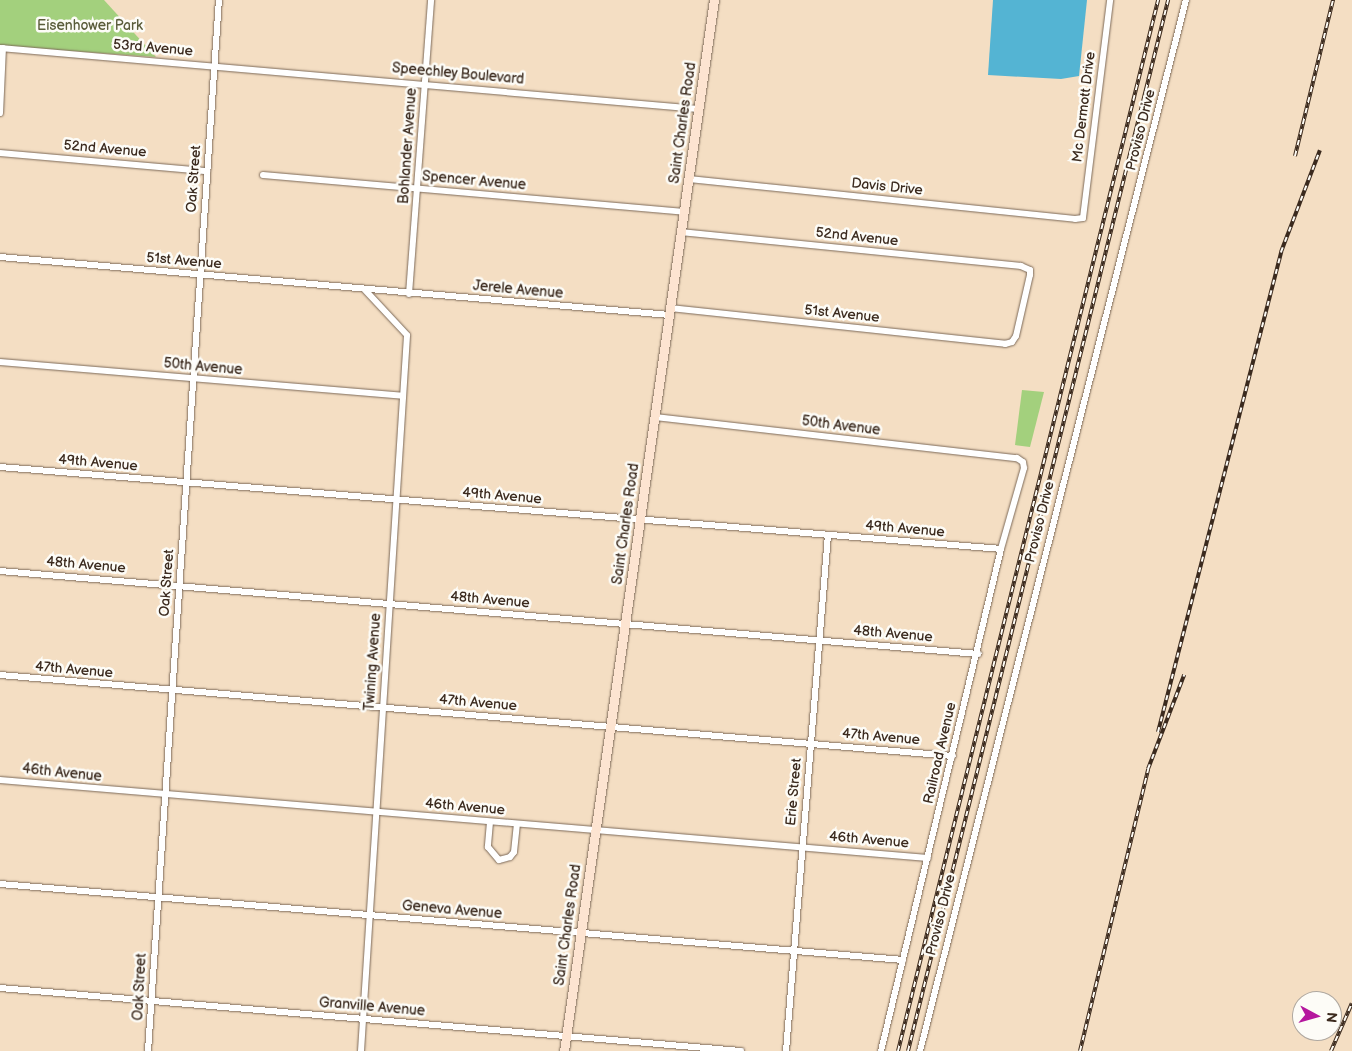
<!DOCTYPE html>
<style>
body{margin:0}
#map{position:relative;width:1352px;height:1051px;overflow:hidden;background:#f4dec3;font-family:"Balsamiq Sans",sans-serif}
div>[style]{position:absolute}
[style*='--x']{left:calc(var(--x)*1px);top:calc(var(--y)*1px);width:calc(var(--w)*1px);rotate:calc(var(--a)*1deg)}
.green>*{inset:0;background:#a3d07d}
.water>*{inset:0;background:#54b4d3}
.roads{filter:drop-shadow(0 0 1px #7c6958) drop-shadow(0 0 1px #7c6958)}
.minor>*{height:6px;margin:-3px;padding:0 3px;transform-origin:3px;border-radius:3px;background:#fff}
.secondary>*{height:9px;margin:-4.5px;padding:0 4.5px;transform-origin:4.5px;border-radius:4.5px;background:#fde4d1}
.rail>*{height:4px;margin-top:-2px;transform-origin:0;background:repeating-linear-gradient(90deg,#fdfcf7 0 5.5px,#3b2a1e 0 11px);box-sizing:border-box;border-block:1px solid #3b2a1e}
span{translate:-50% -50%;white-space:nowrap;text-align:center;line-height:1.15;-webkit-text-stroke:5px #fdfcf7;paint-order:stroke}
.park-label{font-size:14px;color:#5a5c3a}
.street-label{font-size:14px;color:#3b2a1e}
.north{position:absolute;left:1292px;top:991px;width:50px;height:50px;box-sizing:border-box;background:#fdfcf7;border:1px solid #afa8a0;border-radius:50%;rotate:96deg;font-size:14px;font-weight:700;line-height:20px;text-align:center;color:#3b2a1e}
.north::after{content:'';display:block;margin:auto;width:18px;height:22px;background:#b5179e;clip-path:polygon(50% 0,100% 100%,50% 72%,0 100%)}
</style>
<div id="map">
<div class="green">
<i style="clip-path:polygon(0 0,104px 0,156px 57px,0 46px)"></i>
<i style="clip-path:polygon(1022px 390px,1044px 392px,1030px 447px,1015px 445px)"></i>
</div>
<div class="water">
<i style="clip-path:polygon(993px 0,1087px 0,1079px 76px,1061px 79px,988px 75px)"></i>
</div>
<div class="roads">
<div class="minor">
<i style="--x:0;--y:48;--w:701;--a:4.99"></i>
<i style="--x:0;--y:113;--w:65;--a:-87.4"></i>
<i style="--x:0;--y:153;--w:208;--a:5"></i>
<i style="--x:263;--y:175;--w:423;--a:5"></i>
<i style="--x:689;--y:179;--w:388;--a:5.9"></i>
<i style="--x:1075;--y:219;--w:8;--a:-7"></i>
<i style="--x:1083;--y:218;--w:220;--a:-82.9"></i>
<i style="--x:0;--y:257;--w:672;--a:4.95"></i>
<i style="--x:409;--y:294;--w:295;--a:-85.7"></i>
<i style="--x:670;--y:308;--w:337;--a:6.1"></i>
<i style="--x:1005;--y:344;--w:7;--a:-16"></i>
<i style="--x:1012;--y:342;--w:7;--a:-56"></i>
<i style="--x:1016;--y:336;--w:63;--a:-77.1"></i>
<i style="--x:1030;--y:275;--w:5;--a:-90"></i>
<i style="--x:1030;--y:270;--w:10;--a:-156"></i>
<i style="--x:1021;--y:266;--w:342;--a:-174.3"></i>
<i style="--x:0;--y:362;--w:404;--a:4.8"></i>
<i style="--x:655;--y:417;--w:364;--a:6.5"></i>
<i style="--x:1017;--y:458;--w:7;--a:34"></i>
<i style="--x:1023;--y:462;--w:6;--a:81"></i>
<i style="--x:1024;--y:468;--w:84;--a:105.9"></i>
<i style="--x:1001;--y:549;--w:516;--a:103.44"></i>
<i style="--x:0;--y:467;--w:1004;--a:4.68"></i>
<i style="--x:0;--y:571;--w:982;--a:4.85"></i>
<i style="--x:0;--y:675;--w:956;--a:4.86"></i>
<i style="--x:0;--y:780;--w:931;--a:4.8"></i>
<i style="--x:490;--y:822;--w:25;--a:95"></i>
<i style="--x:488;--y:847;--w:17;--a:50"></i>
<i style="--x:499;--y:860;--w:11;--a:-15"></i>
<i style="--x:510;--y:857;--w:6;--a:-51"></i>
<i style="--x:514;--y:852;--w:28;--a:-84"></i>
<i style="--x:0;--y:884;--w:906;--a:4.81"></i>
<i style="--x:0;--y:988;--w:744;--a:4.86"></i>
<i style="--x:148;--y:1051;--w:1053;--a:-86.14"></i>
<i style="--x:361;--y:1051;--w:717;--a:-86.32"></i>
<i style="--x:407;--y:335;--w:62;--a:-133"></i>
<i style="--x:786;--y:1051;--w:518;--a:-85.35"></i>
<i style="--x:920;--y:1051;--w:1084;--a:-75.8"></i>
</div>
<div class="secondary">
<i style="--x:564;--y:1051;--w:1062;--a:-81.88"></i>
</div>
</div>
<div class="rail">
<i style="--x:1295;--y:156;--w:161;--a:-76.3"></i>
<i style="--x:1158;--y:732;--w:496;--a:-75.6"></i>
<i style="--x:1281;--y:252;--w:109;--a:-69.1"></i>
<i style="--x:898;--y:1051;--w:1083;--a:-76.1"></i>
<i style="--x:908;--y:1051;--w:1083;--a:-76.1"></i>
<i style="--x:1080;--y:1051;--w:290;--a:-76.4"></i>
<i style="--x:1148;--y:769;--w:101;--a:-69"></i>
<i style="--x:1331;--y:1051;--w:52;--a:-66.4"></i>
</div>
<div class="park-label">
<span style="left:90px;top:26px">Eisenhower Park</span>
</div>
<div class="street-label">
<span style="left:153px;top:48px;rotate:5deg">53rd Avenue</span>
<span style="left:458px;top:74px;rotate:5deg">Speechley Boulevard</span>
<span style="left:1084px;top:107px;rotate:-83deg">Mc Dermott Drive</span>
<span style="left:683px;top:123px;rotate:-82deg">Saint Charles Road</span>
<span style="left:1141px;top:130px;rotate:-76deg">Proviso Drive</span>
<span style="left:408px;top:146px;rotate:-86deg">Bohlander Avenue</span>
<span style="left:105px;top:149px;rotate:5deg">52nd Avenue</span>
<span style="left:194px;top:179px;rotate:-86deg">Oak Street</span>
<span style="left:474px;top:181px;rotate:5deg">Spencer Avenue</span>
<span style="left:887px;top:187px;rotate:6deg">Davis Drive</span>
<span style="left:857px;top:237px;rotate:6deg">52nd Avenue</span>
<span style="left:184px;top:261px;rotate:5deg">51st Avenue</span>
<span style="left:518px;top:290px;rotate:5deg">Jerele Avenue</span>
<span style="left:842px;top:314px;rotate:6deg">51st Avenue</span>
<span style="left:203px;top:367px;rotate:5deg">50th Avenue</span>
<span style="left:841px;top:426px;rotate:7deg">50th Avenue</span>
<span style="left:98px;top:463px;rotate:5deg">49th Avenue</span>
<span style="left:502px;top:496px;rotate:5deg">49th Avenue</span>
<span style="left:1040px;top:522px;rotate:-76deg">Proviso Drive</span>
<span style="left:626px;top:524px;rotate:-82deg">Saint Charles Road</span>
<span style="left:905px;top:529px;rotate:5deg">49th Avenue</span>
<span style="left:86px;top:565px;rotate:5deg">48th Avenue</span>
<span style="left:167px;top:583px;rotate:-86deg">Oak Street</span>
<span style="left:490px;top:600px;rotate:5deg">48th Avenue</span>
<span style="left:893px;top:634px;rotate:5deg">48th Avenue</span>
<span style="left:373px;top:662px;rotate:-86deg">Twining Avenue</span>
<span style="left:74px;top:670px;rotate:5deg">47th Avenue</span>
<span style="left:478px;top:703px;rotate:5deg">47th Avenue</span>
<span style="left:881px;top:737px;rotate:5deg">47th Avenue</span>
<span style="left:940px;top:753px;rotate:-77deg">Railroad Avenue</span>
<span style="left:62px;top:773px;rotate:6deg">46th Avenue</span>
<span style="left:794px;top:792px;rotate:-85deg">Erie Street</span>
<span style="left:465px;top:807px;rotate:5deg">46th Avenue</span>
<span style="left:869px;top:840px;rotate:5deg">46th Avenue</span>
<span style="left:452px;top:910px;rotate:5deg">Geneva Avenue</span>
<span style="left:941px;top:915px;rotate:-76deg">Proviso Drive</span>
<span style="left:568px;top:925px;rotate:-82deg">Saint Charles Road</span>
<span style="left:140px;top:987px;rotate:-87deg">Oak Street</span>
<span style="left:372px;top:1007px;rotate:5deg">Granville Avenue</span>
</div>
<div class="north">N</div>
</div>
